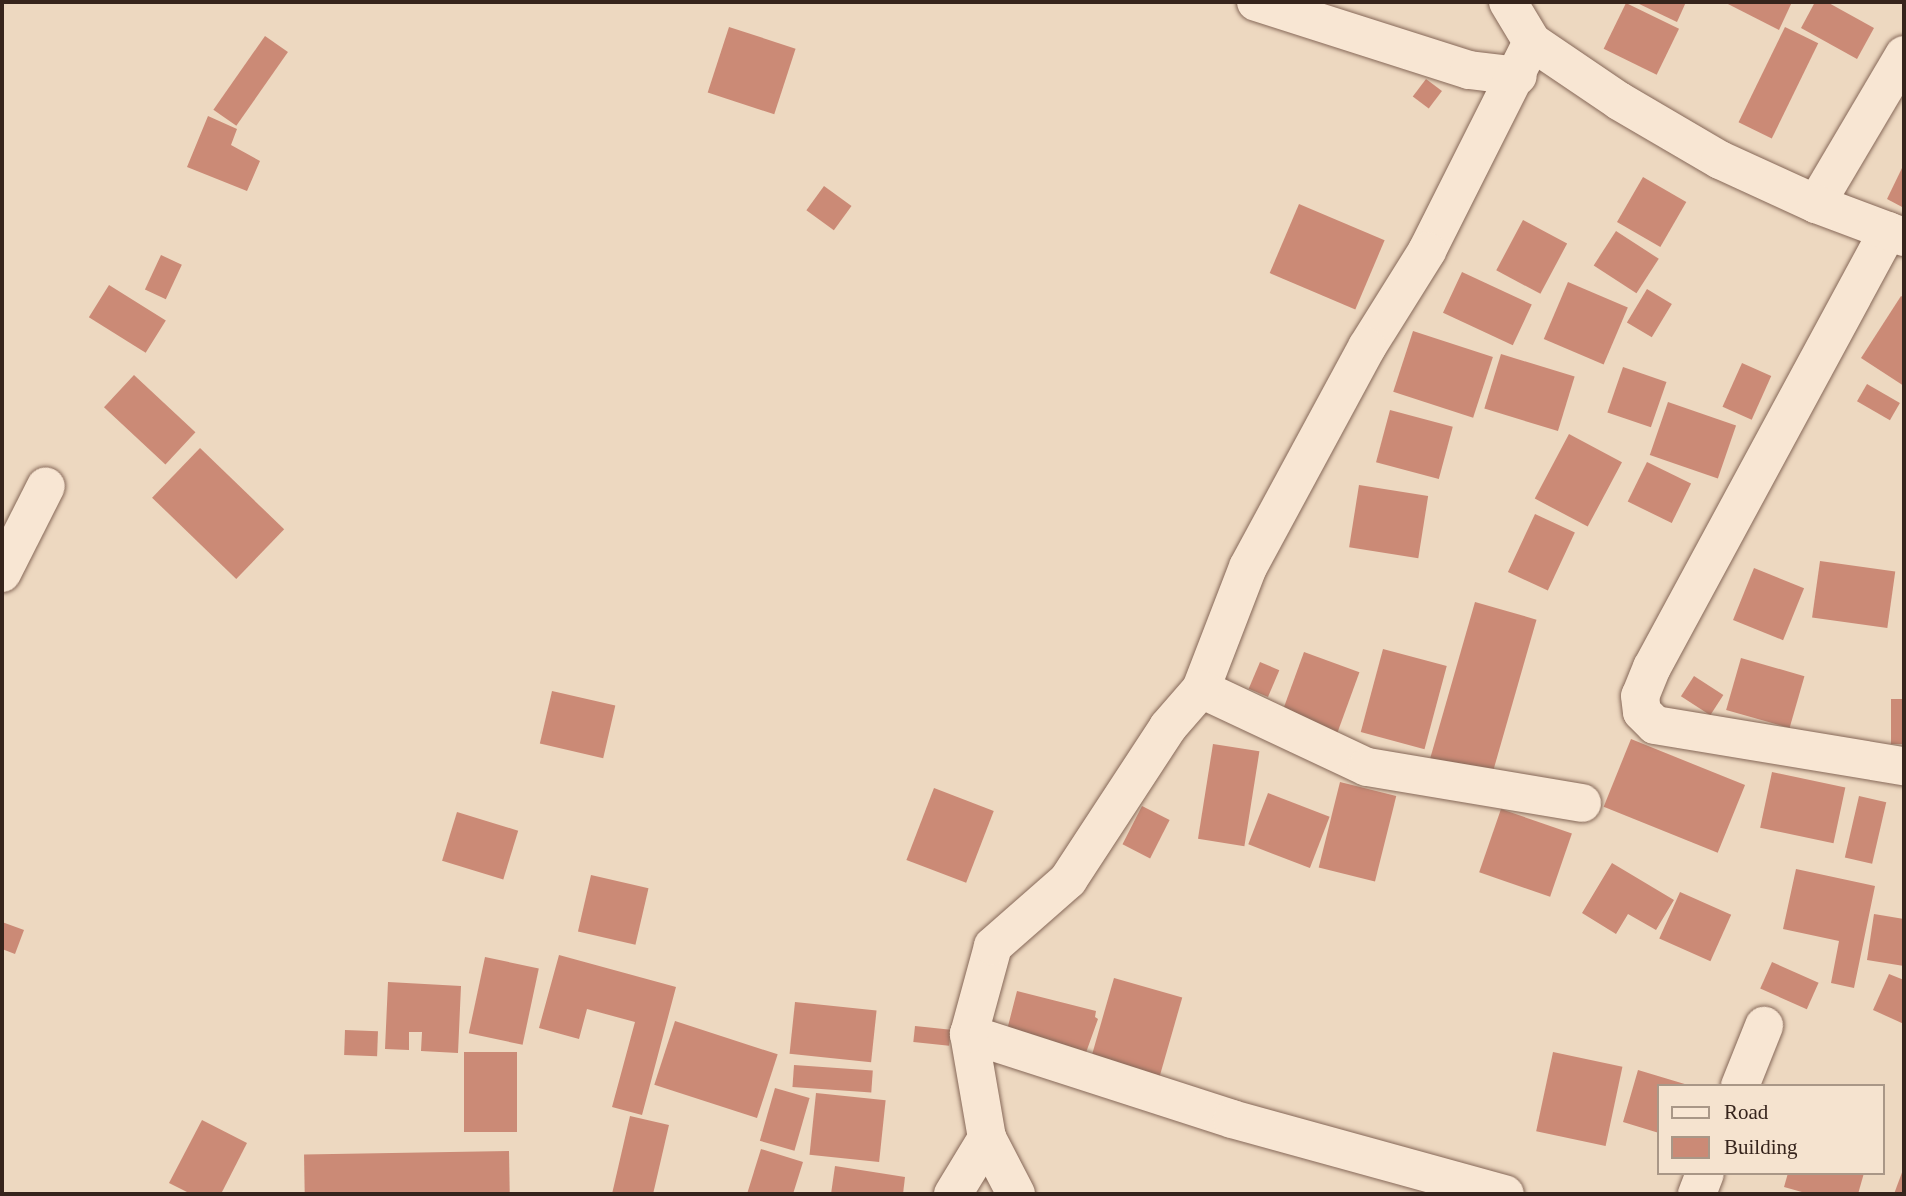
<!DOCTYPE html>
<style>
body{margin:0}
#map{position:relative;width:1906px;height:1196px;overflow:hidden;background:#edd8c0;font-family:"Times New Roman",serif}
div>[style]{position:absolute}
[style*='--x']{left:calc(var(--x)*1px);top:calc(var(--y)*1px);width:calc(var(--w)*1px);rotate:calc(var(--a)*1deg)}
.building>*{inset:0;background:#cb8a76;transform-origin:0 0}
.roads{filter:drop-shadow(0 0 2px #866858) drop-shadow(0 0 2px #866858)}
.street>*{height:38px;margin:-19px;padding:0 19px;transform-origin:19px;border-radius:19px;background:#f8e6d3}
.secondary>*{height:38px;margin:-19px;padding:0 19px;transform-origin:19px;border-radius:19px;background:#f8e6d3}
span{translate:-50% -50%;white-space:nowrap;text-align:center;line-height:1.15;-webkit-text-stroke:5px #f5e3cf;paint-order:stroke}
.frame{position:absolute;inset:0;border:4px solid #36241c;pointer-events:none}
.legend{position:absolute;left:1657px;top:1084px;width:228px;height:91px;box-sizing:border-box;background:#f5e3cf;border:2px solid #a99787;margin:0;padding:9px 12px;list-style:none;font-size:21px;color:#36241c}
.legend li{display:flex;align-items:center;gap:14px;height:35px}
.legend b{width:35px;border:2px solid #a99787}
</style>
<div id="map">
<div class="building">
<i style="clip-path:polygon(1635px 2px,1686px 2px,1677px 22px)"></i>
<i style="clip-path:polygon(1724px 2px,1792px 2px,1779px 30px)"></i>
<i style="clip-path:polygon(1815px 2px,1827px 2px,1874px 28px,1857px 59px,1801px 28px)"></i>
<i style="left:1626px;top:3px;width:59px;height:51px;rotate:26deg"></i>
<i style="left:729px;top:27px;width:70px;height:69px;rotate:18deg"></i>
<i style="left:1785px;top:27px;width:37px;height:106px;rotate:26deg"></i>
<i style="left:265px;top:36px;width:28px;height:90px;rotate:35deg"></i>
<i style="left:1426px;top:79px;width:20px;height:22px;rotate:37deg"></i>
<i style="clip-path:polygon(208px 116px,237px 129px,231px 145px,260px 161px,247px 191px,187px 167px)"></i>
<i style="clip-path:polygon(1902px 168px,1904px 170px,1904px 208px,1887px 199px)"></i>
<i style="left:1643px;top:177px;width:50px;height:52px;rotate:30deg"></i>
<i style="left:824px;top:186px;width:34px;height:30px;rotate:36deg"></i>
<i style="left:1299px;top:204px;width:93px;height:75px;rotate:23deg"></i>
<i style="left:1523px;top:220px;width:50px;height:57px;rotate:28deg"></i>
<i style="left:1616px;top:231px;width:51px;height:41px;rotate:33deg"></i>
<i style="left:161px;top:255px;width:23px;height:38px;rotate:25deg"></i>
<i style="left:1462px;top:272px;width:77px;height:45px;rotate:25deg"></i>
<i style="left:1568px;top:282px;width:65px;height:62px;rotate:23deg"></i>
<i style="left:109px;top:285px;width:67px;height:38px;rotate:32deg"></i>
<i style="left:1647px;top:289px;width:29px;height:39px;rotate:31deg"></i>
<i style="clip-path:polygon(1901px 296px,1904px 298px,1904px 386px,1861px 358px)"></i>
<i style="left:1413px;top:331px;width:84px;height:64px;rotate:18deg"></i>
<i style="left:1501px;top:354px;width:77px;height:57px;rotate:17deg"></i>
<i style="left:1742px;top:363px;width:32px;height:48px;rotate:24deg"></i>
<i style="left:1623px;top:367px;width:46px;height:48px;rotate:19deg"></i>
<i style="left:134px;top:375px;width:84px;height:44px;rotate:43deg"></i>
<i style="left:1867px;top:384px;width:38px;height:20px;rotate:30deg"></i>
<i style="left:1668px;top:402px;width:72px;height:56px;rotate:19deg"></i>
<i style="left:1390px;top:410px;width:65px;height:54px;rotate:15deg"></i>
<i style="left:1569px;top:434px;width:60px;height:73px;rotate:28deg"></i>
<i style="left:200px;top:448px;width:117px;height:69px;rotate:44deg"></i>
<i style="left:1647px;top:462px;width:49px;height:44px;rotate:26deg"></i>
<i style="left:1359px;top:485px;width:70px;height:63px;rotate:9deg"></i>
<i style="left:1535px;top:514px;width:44px;height:64px;rotate:25deg"></i>
<i style="left:1820px;top:561px;width:76px;height:57px;rotate:8deg"></i>
<i style="left:1754px;top:568px;width:54px;height:56px;rotate:22deg"></i>
<i style="left:1475px;top:602px;width:64px;height:164px;rotate:16deg"></i>
<i style="left:1383px;top:649px;width:66px;height:86px;rotate:15deg"></i>
<i style="left:1304px;top:652px;width:59px;height:68px;rotate:20deg"></i>
<i style="left:1741px;top:658px;width:66px;height:54px;rotate:16deg"></i>
<i style="left:1260px;top:662px;width:21px;height:29px;rotate:23deg"></i>
<i style="left:1694px;top:676px;width:35px;height:24px;rotate:33deg"></i>
<i style="left:552px;top:691px;width:65px;height:54px;rotate:13deg"></i>
<i style="left:1891px;top:699px;width:13px;height:45px"></i>
<i style="left:1631px;top:739px;width:123px;height:73px;rotate:22deg"></i>
<i style="left:1213px;top:744px;width:47px;height:96px;rotate:9deg"></i>
<i style="left:1772px;top:772px;width:75px;height:57px;rotate:12deg"></i>
<i style="left:1340px;top:782px;width:58px;height:88px;rotate:14deg"></i>
<i style="left:934px;top:788px;width:64px;height:77px;rotate:21deg"></i>
<i style="left:1268px;top:793px;width:66px;height:55px;rotate:21deg"></i>
<i style="left:1859px;top:796px;width:28px;height:63px;rotate:13deg"></i>
<i style="left:1142px;top:806px;width:31px;height:43px;rotate:27deg"></i>
<i style="left:1501px;top:809px;width:75px;height:67px;rotate:19deg"></i>
<i style="left:457px;top:812px;width:64px;height:51px;rotate:17deg"></i>
<i style="clip-path:polygon(1612px 863px,1674px 900px,1656px 930px,1628px 914px,1616px 934px,1582px 913px)"></i>
<i style="clip-path:polygon(1796px 869px,1875px 886px,1854px 988px,1831px 983px,1839px 941px,1783px 929px)"></i>
<i style="left:591px;top:875px;width:59px;height:58px;rotate:13deg"></i>
<i style="left:1680px;top:892px;width:56px;height:51px;rotate:24deg"></i>
<i style="clip-path:polygon(1874px 914px,1904px 919px,1904px 966px,1867px 960px)"></i>
<i style="clip-path:polygon(2px 922px,24px 930px,15px 954px,2px 949px)"></i>
<i style="clip-path:polygon(559px 955px,676px 987px,642px 1115px,612px 1107px,635px 1022px,587px 1009px,579px 1039px,539px 1028px)"></i>
<i style="left:485px;top:957px;width:55px;height:78px;rotate:12deg"></i>
<i style="left:1772px;top:962px;width:51px;height:29px;rotate:24deg"></i>
<i style="clip-path:polygon(1889px 974px,1904px 980px,1904px 1024px,1873px 1010px)"></i>
<i style="left:1114px;top:978px;width:71px;height:85px;rotate:16deg"></i>
<i style="clip-path:polygon(388px 982px,461px 986px,458px 1053px,421px 1051px,422px 1032px,409px 1032px,409px 1050px,385px 1049px)"></i>
<i style="clip-path:polygon(1017px 991px,1096px 1011px,1095px 1017px,1098px 1019px,1083px 1061px,1006px 1034px)"></i>
<i style="left:795px;top:1002px;width:82px;height:52px;rotate:6deg"></i>
<i style="left:675px;top:1021px;width:108px;height:67px;rotate:18deg"></i>
<i style="left:915px;top:1026px;width:36px;height:16px;rotate:6deg"></i>
<i style="left:345px;top:1030px;width:33px;height:25px;rotate:2deg"></i>
<i style="left:464px;top:1052px;width:53px;height:80px"></i>
<i style="left:1553px;top:1052px;width:71px;height:81px;rotate:12deg"></i>
<i style="left:794px;top:1065px;width:79px;height:22px;rotate:4deg"></i>
<i style="clip-path:polygon(1638px 1070px,1688px 1085px,1659px 1086px,1659px 1133px,1623px 1122px)"></i>
<i style="left:775px;top:1088px;width:36px;height:55px;rotate:16deg"></i>
<i style="left:816px;top:1093px;width:70px;height:62px;rotate:6deg"></i>
<i style="left:630px;top:1116px;width:40px;height:80px;rotate:13deg"></i>
<i style="clip-path:polygon(202px 1120px,247px 1143px,221px 1194px,191px 1194px,169px 1183px)"></i>
<i style="clip-path:polygon(761px 1149px,803px 1162px,793px 1194px,747px 1194px)"></i>
<i style="left:509px;top:1151px;width:43px;height:205px;rotate:89deg"></i>
<i style="clip-path:polygon(835px 1166px,905px 1177px,903px 1194px,831px 1194px)"></i>
<i style="clip-path:polygon(1904px 1167px,1904px 1194px,1894px 1194px)"></i>
<i style="clip-path:polygon(1788px 1173px,1864px 1173px,1858px 1194px,1809px 1194px,1784px 1187px)"></i>
</div>
<div class="roads">
<div class="street">
<i style="--x:1256;--y:2;--w:224;--a:17.7"></i>
<i style="--x:1469;--y:70;--w:49;--a:7"></i>
<i style="--x:1532;--y:42;--w:234;--a:116.7"></i>
<i style="--x:1427;--y:251;--w:113;--a:122"></i>
<i style="--x:1367;--y:347;--w:250;--a:118.4"></i>
<i style="--x:1248;--y:567;--w:131;--a:111.1"></i>
<i style="--x:1201;--y:689;--w:183;--a:25.2"></i>
<i style="--x:1367;--y:767;--w:218;--a:9.5"></i>
<i style="--x:1816;--y:204;--w:173;--a:-59.4"></i>
<i style="--x:1888;--y:231;--w:496;--a:118.4"></i>
<i style="--x:1652;--y:667;--w:31;--a:112"></i>
<i style="--x:1640;--y:696;--w:16;--a:83"></i>
<i style="--x:1642;--y:712;--w:18;--a:45"></i>
<i style="--x:1655;--y:725;--w:252;--a:9.4"></i>
<i style="--x:2;--y:573;--w:97;--a:-63.2"></i>
<i style="--x:969;--y:1034;--w:276;--a:17.9"></i>
<i style="--x:1232;--y:1119;--w:283;--a:15.4"></i>
<i style="--x:1740;--y:1086;--w:65;--a:-68.2"></i>
<i style="--x:953;--y:1194;--w:66;--a:-58.7"></i>
<i style="--x:1016;--y:1194;--w:63;--a:-117.4"></i>
<i style="--x:987;--y:1138;--w:106;--a:-99.8"></i>
<i style="--x:969;--y:1034;--w:91;--a:-74.7"></i>
<i style="--x:993;--y:946;--w:100;--a:-41.3"></i>
<i style="--x:1068;--y:880;--w:183;--a:-56.8"></i>
<i style="--x:1168;--y:727;--w:50;--a:-49"></i>
<i style="--x:1697;--y:1194;--w:22;--a:-69"></i>
</div>
<div class="secondary">
<i style="--x:1508;--y:2;--w:47;--a:59"></i>
<i style="--x:1532;--y:42;--w:105;--a:34.1"></i>
<i style="--x:1619;--y:101;--w:117;--a:30.3"></i>
<i style="--x:1720;--y:160;--w:106;--a:24.6"></i>
<i style="--x:1816;--y:204;--w:94;--a:20.6"></i>
</div>
</div>
<div class="frame"></div>
<ul class="legend">
<li><b style="height:9px;background:#f8e6d3"></b>Road</li>
<li><b style="height:19px;background:#cb8a76"></b>Building</li>
</ul>
</div>
